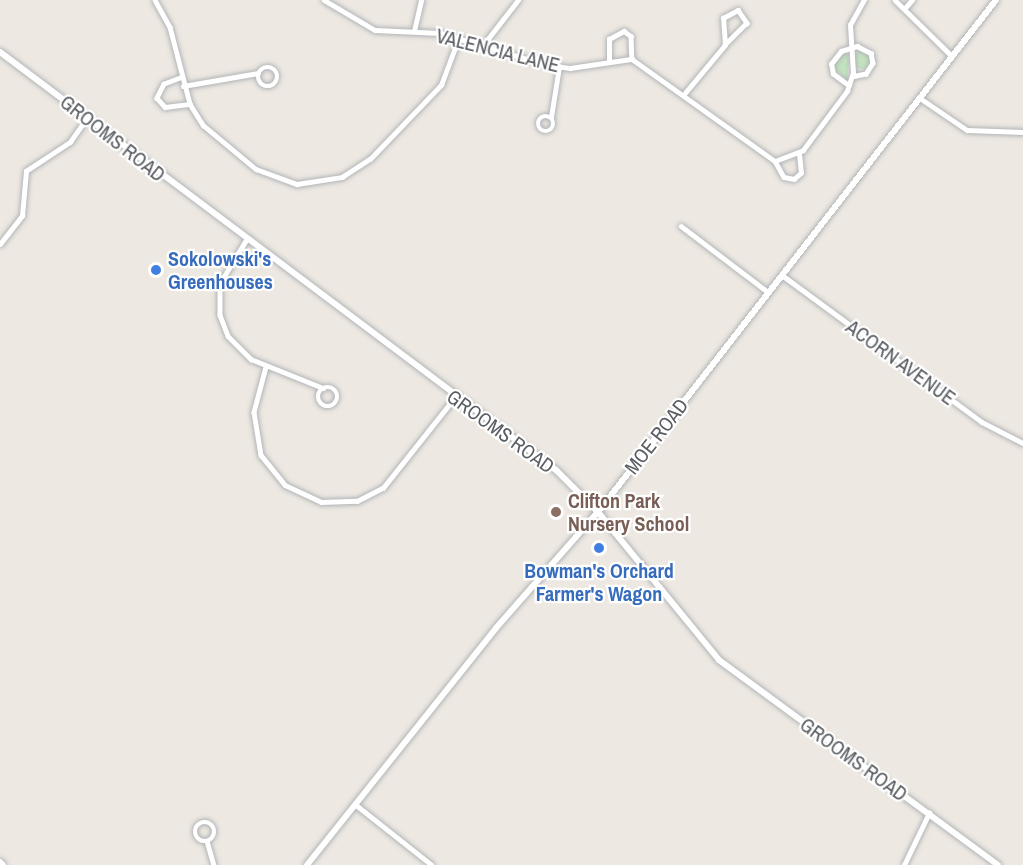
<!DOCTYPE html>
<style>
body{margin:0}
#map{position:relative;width:1023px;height:865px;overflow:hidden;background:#ede8e1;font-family:"Archivo Narrow",sans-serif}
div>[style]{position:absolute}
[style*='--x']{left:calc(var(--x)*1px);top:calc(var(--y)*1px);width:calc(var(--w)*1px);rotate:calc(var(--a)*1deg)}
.green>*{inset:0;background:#c2e4bd}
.round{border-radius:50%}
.roads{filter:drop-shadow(0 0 2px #b2b5b9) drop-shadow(0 0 2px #b2b5b9)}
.street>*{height:4.5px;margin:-2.25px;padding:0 2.25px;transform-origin:2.25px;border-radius:2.25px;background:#fff}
.street>.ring{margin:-2.25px;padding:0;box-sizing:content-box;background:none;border:4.5px solid #fff;border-radius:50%}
.secondary>*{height:6px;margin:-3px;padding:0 3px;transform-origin:3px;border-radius:3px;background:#fff}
.dots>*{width:16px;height:16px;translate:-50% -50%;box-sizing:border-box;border:3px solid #fff;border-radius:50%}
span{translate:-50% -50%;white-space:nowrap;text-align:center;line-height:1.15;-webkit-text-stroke:4.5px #fff;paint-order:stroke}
.street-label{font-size:20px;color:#5a5e62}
.shop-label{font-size:20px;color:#366cbe;font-weight:700}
.left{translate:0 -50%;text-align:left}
.education-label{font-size:20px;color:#785e54;font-weight:700}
</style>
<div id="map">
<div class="green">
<i class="round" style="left:853px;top:51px;width:18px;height:18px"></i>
<i style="clip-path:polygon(847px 54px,849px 60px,847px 81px,833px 66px,839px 55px)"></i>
</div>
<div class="roads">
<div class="street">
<i style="--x:155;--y:0;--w:31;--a:61"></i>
<i style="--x:170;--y:27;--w:80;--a:75.4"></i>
<i style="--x:190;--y:104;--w:25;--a:58"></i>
<i style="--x:203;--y:125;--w:69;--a:39.7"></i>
<i style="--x:256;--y:169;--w:44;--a:20.1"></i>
<i style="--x:297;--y:184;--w:46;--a:-8.8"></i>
<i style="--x:342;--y:177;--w:33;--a:-33"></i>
<i style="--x:370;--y:159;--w:103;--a:-46.2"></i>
<i style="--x:441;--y:85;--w:51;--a:-69.4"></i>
<i style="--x:324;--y:0;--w:59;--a:30.5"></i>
<i style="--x:375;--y:30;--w:65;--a:2.6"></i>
<i style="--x:440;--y:33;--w:109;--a:16.6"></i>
<i style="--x:544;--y:64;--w:26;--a:9"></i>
<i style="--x:570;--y:68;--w:63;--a:-8.3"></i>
<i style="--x:895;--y:0;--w:80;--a:44.5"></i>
<i style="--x:905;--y:8;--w:11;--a:-49"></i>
<i style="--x:738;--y:10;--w:16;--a:55"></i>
<i style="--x:747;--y:23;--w:31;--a:135"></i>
<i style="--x:725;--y:45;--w:27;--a:-94"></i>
<i style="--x:723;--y:18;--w:17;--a:-28"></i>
<i style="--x:414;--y:31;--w:32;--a:-77"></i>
<i style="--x:484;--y:44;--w:56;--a:-52.3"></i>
<i style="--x:609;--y:60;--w:21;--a:-90"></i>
<i style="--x:609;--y:39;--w:17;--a:-28"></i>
<i style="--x:624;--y:31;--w:9;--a:36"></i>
<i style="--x:631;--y:36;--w:23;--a:88"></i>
<i style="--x:632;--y:59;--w:176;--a:35.5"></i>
<i style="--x:775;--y:161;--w:18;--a:61"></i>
<i style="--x:784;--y:177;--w:10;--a:11"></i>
<i style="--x:794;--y:179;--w:9;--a:-41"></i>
<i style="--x:801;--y:173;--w:19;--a:-96"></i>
<i class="ring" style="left:258px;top:67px;width:15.5px;height:15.5px"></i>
<i style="--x:180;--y:78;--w:17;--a:159"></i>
<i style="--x:164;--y:84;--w:16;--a:117"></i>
<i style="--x:157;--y:98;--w:12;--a:48"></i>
<i style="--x:165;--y:107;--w:25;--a:-7"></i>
<i style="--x:183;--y:86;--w:76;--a:-9.8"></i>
<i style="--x:849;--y:86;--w:20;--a:-143"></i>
<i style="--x:833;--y:74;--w:10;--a:-101"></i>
<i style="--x:831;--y:64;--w:16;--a:-52"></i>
<i style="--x:841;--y:51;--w:17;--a:-17"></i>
<i style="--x:857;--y:46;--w:16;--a:27"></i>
<i style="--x:871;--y:53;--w:10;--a:79"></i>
<i style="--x:873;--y:63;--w:13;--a:122"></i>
<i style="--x:866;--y:74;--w:14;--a:168"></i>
<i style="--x:685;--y:93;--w:62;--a:-50.2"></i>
<i style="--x:920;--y:98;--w:57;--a:34.2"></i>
<i style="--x:967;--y:130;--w:56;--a:2"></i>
<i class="ring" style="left:538px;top:116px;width:11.5px;height:11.5px"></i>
<i style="--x:551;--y:117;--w:51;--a:-80.9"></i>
<i style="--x:775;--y:161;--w:30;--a:-21"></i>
<i style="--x:803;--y:150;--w:74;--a:-53.3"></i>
<i style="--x:847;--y:91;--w:19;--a:-72"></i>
<i style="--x:853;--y:73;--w:48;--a:-93.6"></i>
<i style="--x:850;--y:25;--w:29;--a:-61"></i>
<i style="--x:681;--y:226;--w:109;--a:37.2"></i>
<i style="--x:246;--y:241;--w:50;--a:121.2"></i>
<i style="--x:220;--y:284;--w:31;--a:90"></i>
<i style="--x:220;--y:315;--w:22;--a:69"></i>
<i style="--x:228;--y:336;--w:33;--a:45"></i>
<i style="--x:251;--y:359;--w:78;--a:21.9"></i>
<i style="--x:0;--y:244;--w:36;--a:-52"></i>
<i style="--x:22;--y:216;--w:45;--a:-84.9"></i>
<i style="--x:26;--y:171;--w:53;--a:-33.4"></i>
<i style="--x:70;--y:142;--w:29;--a:-55"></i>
<i style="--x:782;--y:275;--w:248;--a:36.3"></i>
<i style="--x:982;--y:422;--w:46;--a:27.1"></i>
<i style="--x:266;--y:367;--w:47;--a:104.9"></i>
<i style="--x:254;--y:412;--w:44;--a:80.8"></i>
<i style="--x:261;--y:455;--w:38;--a:51"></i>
<i style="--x:285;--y:485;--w:40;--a:25"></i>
<i style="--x:321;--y:502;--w:36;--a:-2"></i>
<i style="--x:357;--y:501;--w:29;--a:-27"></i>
<i style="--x:383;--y:488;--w:116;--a:-51.6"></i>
<i class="ring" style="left:318px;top:387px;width:15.5px;height:15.5px"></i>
<i style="--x:355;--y:804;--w:98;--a:38.4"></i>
<i class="ring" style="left:195px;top:822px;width:15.5px;height:15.5px"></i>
<i style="--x:207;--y:841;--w:25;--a:74"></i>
<i style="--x:904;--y:865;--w:58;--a:-64.3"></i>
</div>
<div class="secondary">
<i style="--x:0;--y:52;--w:696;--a:36.94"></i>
<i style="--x:556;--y:470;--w:59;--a:45"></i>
<i style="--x:598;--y:512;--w:191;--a:50.7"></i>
<i style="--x:719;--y:660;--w:346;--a:36.3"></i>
<i style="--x:0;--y:862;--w:4;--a:45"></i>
<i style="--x:307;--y:865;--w:303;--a:-51.4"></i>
<i style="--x:496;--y:628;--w:154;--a:-48.7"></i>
<i style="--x:598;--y:512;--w:648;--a:-52.14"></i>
</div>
</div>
<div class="dots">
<i style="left:156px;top:270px;background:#3f7fe0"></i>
<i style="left:556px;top:512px;background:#8d6e63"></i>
<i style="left:599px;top:548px;background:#3f7fe0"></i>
</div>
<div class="street-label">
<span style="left:498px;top:50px;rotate:14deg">VALENCIA LANE</span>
<span style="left:113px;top:138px;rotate:38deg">GROOMS ROAD</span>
<span style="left:901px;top:362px;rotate:36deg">ACORN AVENUE</span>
<span style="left:501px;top:431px;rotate:36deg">GROOMS ROAD</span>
<span style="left:656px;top:436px;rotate:-52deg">MOE ROAD</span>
<span style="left:854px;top:759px;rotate:36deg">GROOMS ROAD</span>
</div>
<div class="shop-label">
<span class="left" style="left:168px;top:270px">Sokolowski's<br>Greenhouses</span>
<span style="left:599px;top:582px">Bowman's Orchard<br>Farmer's Wagon</span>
</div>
<div class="education-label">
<span class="left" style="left:568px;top:512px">Clifton Park<br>Nursery School</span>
</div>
</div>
